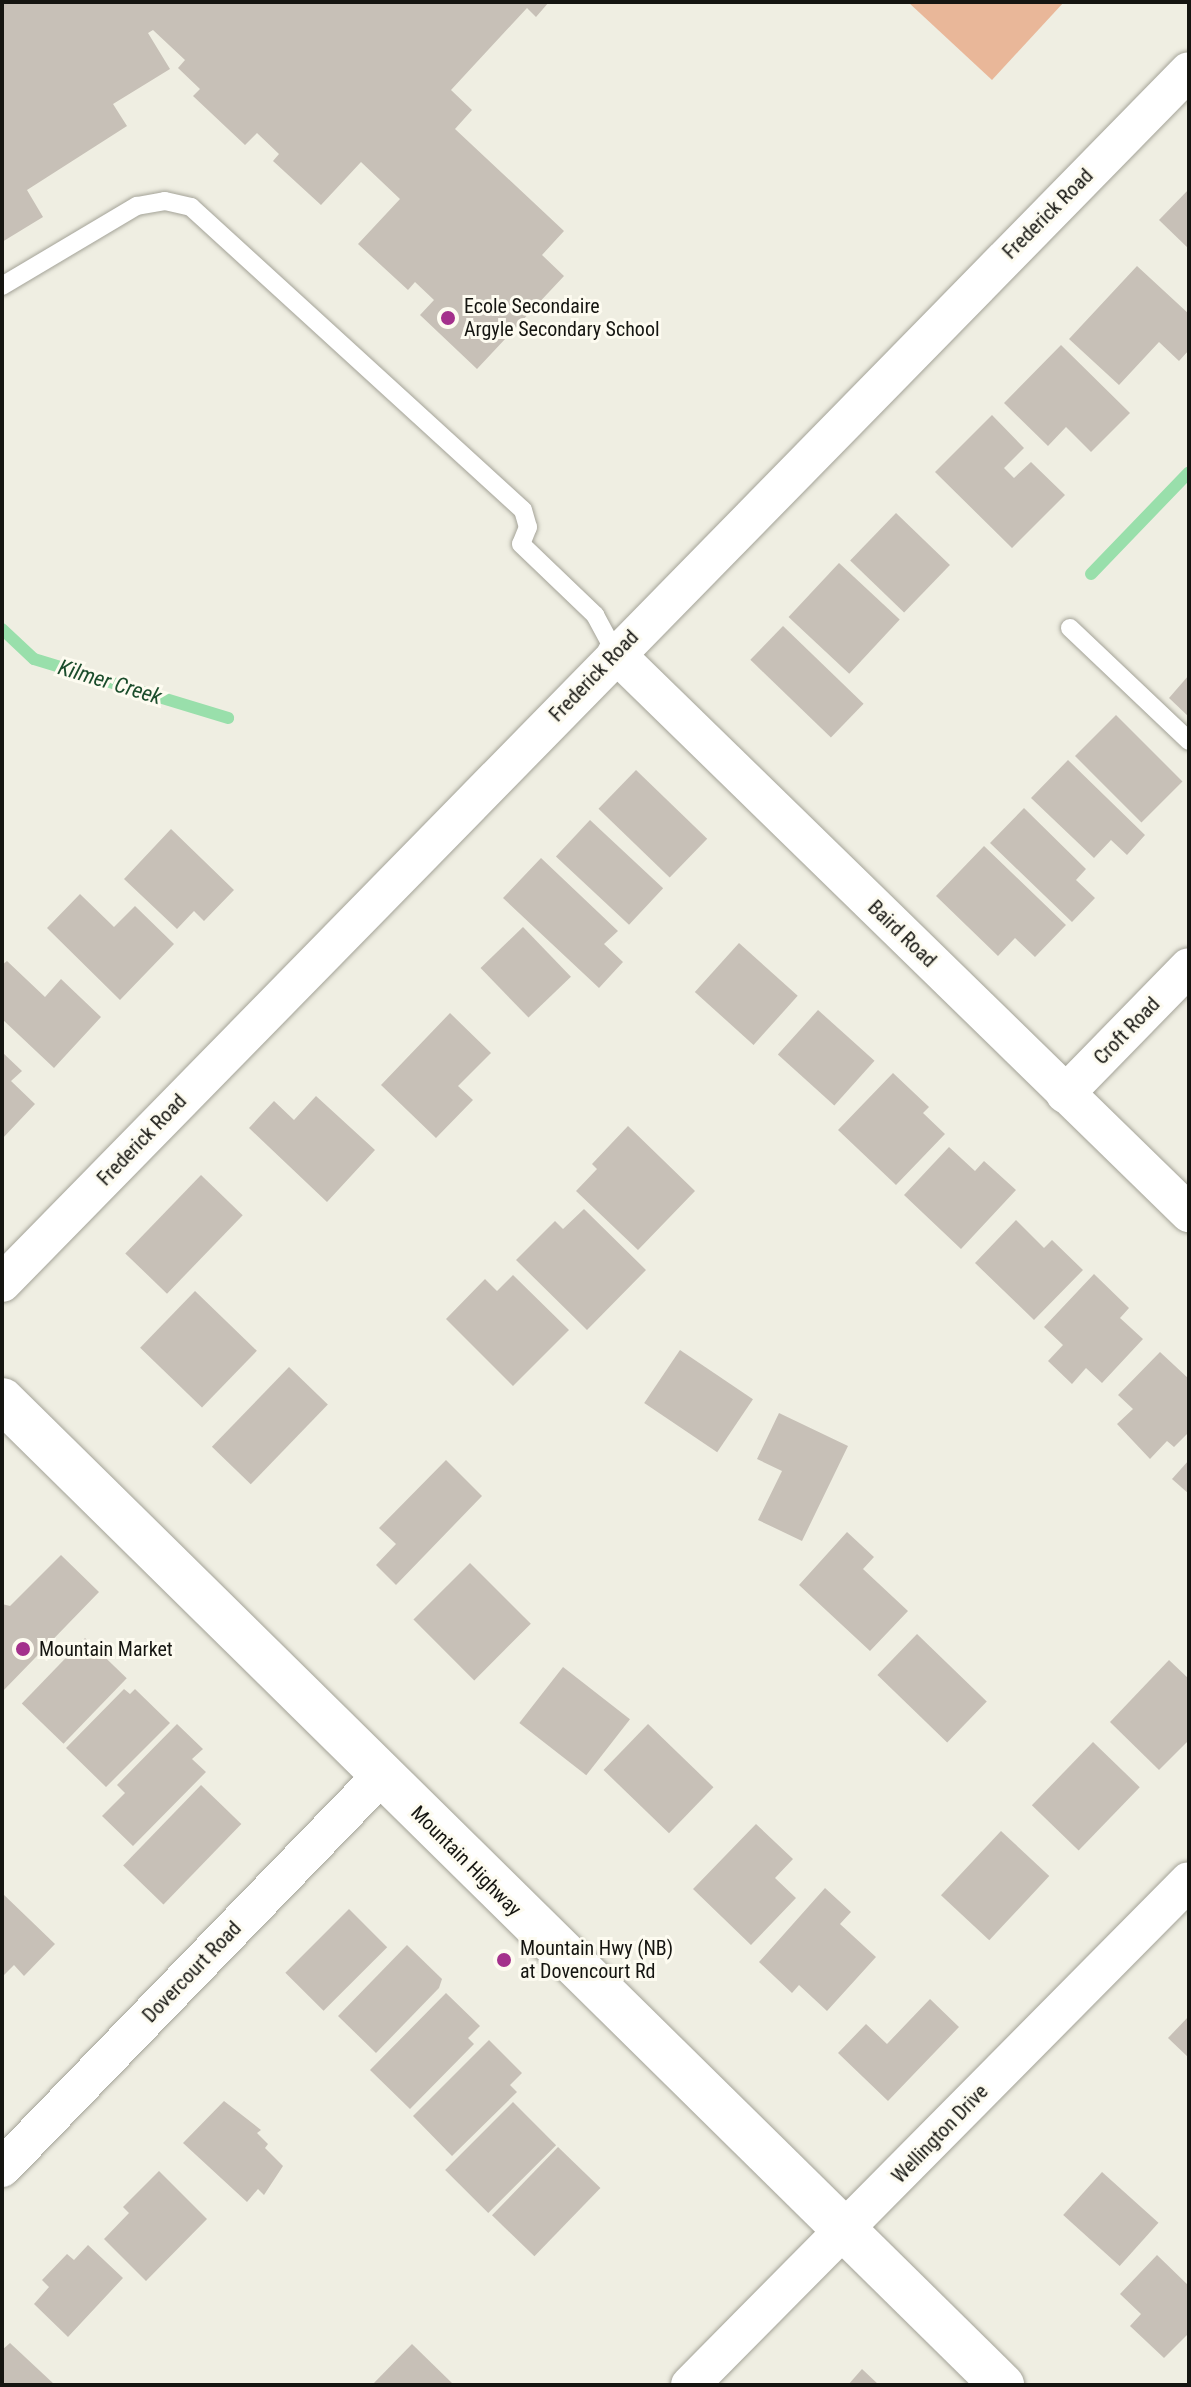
<!DOCTYPE html>
<style>
body{margin:0}
#map{position:relative;width:1191px;height:2387px;overflow:hidden;background:#efeee2;font-family:"Roboto Condensed",sans-serif}
div>[style]{position:absolute}
[style*='--x']{left:calc(var(--x)*1px);top:calc(var(--y)*1px);width:calc(var(--w)*1px);rotate:calc(var(--a)*1deg)}
.green>*{inset:0;background:#e9b799}
.stream>*{height:12px;margin:-6px;padding:0 6px;transform-origin:6px;border-radius:6px;background:#99dfab}
.building>*{inset:0;background:#c7c0b7;transform-origin:0 0}
.roads{filter:drop-shadow(0 0 2px #a4a398) drop-shadow(0 0 2px #a4a398)}
.lane>*{height:18px;margin:-9px;padding:0 9px;transform-origin:9px;border-radius:9px;background:#fff}
.street>*{height:38px;margin:-19px;padding:0 19px;transform-origin:19px;border-radius:19px;background:#fff}
.secondary>*{height:44px;margin:-22px;padding:0 22px;transform-origin:22px;border-radius:22px;background:#fff}
.dots>*{width:22px;height:22px;translate:-50% -50%;box-sizing:border-box;border:4px solid #fdfbf0;border-radius:50%}
span{translate:-50% -50%;white-space:nowrap;text-align:center;line-height:1.15;-webkit-text-stroke:6px #fdfbf0;paint-order:stroke}
.street-label{font-size:20px;color:#151511}
.poi-label{font-size:20px;color:#151511}
.left{translate:0 -50%;text-align:left}
.water-label{font-size:22px;color:#1a4c2b;font-style:italic}
.frame{position:absolute;inset:0;border:4px solid #151511;pointer-events:none}
</style>
<div id="map">
<div class="green">
<i style="clip-path:polygon(908px 2px,1064px 2px,992px 80px)"></i>
</div>
<div class="stream">
<i style="--x:1091;--y:574;--w:141;--a:-46.1"></i>
<i style="--x:2;--y:629;--w:44;--a:43.2"></i>
<i style="--x:34;--y:659;--w:203;--a:16.9"></i>
</div>
<div class="building">
<i style="clip-path:polygon(2px 2px,549px 2px,536px 17px,527px 8px,451px 90px,472px 110px,455px 129px,564px 231px,542px 255px,564px 276px,477px 369px,420px 315px,434px 300px,415px 282px,408px 290px,358px 244px,400px 199px,361px 162px,321px 205px,273px 161px,279px 154px,257px 133px,245px 145px,193px 96px,200px 89px,178px 68px,185px 60px,153px 30px,148px 33px,170px 69px,113px 104px,127px 126px,27px 190px,43px 217px,2px 242px)"></i>
<i style="clip-path:polygon(1189px 189px,1189px 249px,1159px 220px)"></i>
<i style="clip-path:polygon(1137px 266px,1189px 314px,1189px 350px,1179px 361px,1159px 342px,1119px 385px,1069px 339px)"></i>
<i style="clip-path:polygon(1061px 345px,1130px 413px,1091px 452px,1066px 427px,1048px 446px,1004px 403px)"></i>
<i style="clip-path:polygon(992px 415px,1024px 448px,1004px 468px,1014px 478px,1031px 462px,1065px 495px,1012px 548px,935px 472px)"></i>
<i style="left:896px;top:513px;width:75px;height:66px;rotate:44deg"></i>
<i style="left:839px;top:563px;width:83px;height:74px;rotate:43deg"></i>
<i style="left:783px;top:626px;width:112px;height:47px;rotate:44deg"></i>
<i style="clip-path:polygon(1189px 675px,1189px 717px,1169px 698px)"></i>
<i style="left:1116px;top:715px;width:94px;height:58px;rotate:45deg"></i>
<i style="clip-path:polygon(1068px 760px,1145px 835px,1127px 855px,1111px 840px,1094px 858px,1031px 798px)"></i>
<i style="left:636px;top:770px;width:99px;height:54px;rotate:44deg"></i>
<i style="clip-path:polygon(1024px 808px,1086px 869px,1076px 880px,1095px 898px,1072px 922px,990px 843px)"></i>
<i style="left:590px;top:820px;width:100px;height:50px;rotate:43deg"></i>
<i style="clip-path:polygon(171px 829px,234px 890px,204px 921px,194px 911px,177px 929px,124px 879px)"></i>
<i style="clip-path:polygon(984px 846px,1066px 925px,1035px 957px,1015px 938px,998px 956px,936px 896px)"></i>
<i style="clip-path:polygon(541px 858px,618px 931px,604px 944px,623px 962px,599px 988px,503px 898px)"></i>
<i style="clip-path:polygon(80px 894px,114px 927px,135px 906px,174px 944px,120px 1000px,47px 928px)"></i>
<i style="left:523px;top:927px;width:69px;height:59px;rotate:46deg"></i>
<i style="left:739px;top:943px;width:79px;height:66px;rotate:42deg"></i>
<i style="clip-path:polygon(7px 961px,45px 997px,61px 979px,101px 1017px,54px 1068px,2px 1019px,2px 965px)"></i>
<i style="left:818px;top:1010px;width:76px;height:60px;rotate:42deg"></i>
<i style="clip-path:polygon(450px 1013px,491px 1053px,458px 1086px,473px 1100px,436px 1138px,381px 1085px)"></i>
<i style="clip-path:polygon(2px 1052px,22px 1071px,11px 1081px,35px 1104px,2px 1139px)"></i>
<i style="clip-path:polygon(893px 1073px,929px 1107px,923px 1113px,945px 1134px,896px 1185px,838px 1130px)"></i>
<i style="clip-path:polygon(316px 1096px,375px 1150px,327px 1202px,249px 1128px,274px 1101px,294px 1120px)"></i>
<i style="clip-path:polygon(628px 1126px,695px 1191px,638px 1250px,576px 1191px,597px 1169px,592px 1164px)"></i>
<i style="clip-path:polygon(949px 1147px,975px 1171px,984px 1161px,1016px 1190px,961px 1249px,904px 1195px)"></i>
<i style="left:201px;top:1175px;width:58px;height:109px;rotate:44deg"></i>
<i style="clip-path:polygon(584px 1209px,646px 1270px,587px 1330px,516px 1260px,555px 1221px,563px 1229px)"></i>
<i style="clip-path:polygon(1016px 1220px,1044px 1248px,1052px 1240px,1083px 1270px,1034px 1320px,975px 1263px)"></i>
<i style="clip-path:polygon(1094px 1274px,1129px 1308px,1120px 1318px,1143px 1339px,1102px 1383px,1086px 1368px,1072px 1384px,1048px 1361px,1063px 1345px,1044px 1327px)"></i>
<i style="clip-path:polygon(513px 1275px,569px 1330px,513px 1386px,446px 1319px,485px 1279px,497px 1291px)"></i>
<i style="left:195px;top:1291px;width:86px;height:79px;rotate:44deg"></i>
<i style="left:680px;top:1350px;width:88px;height:64px;rotate:34deg"></i>
<i style="clip-path:polygon(1160px 1352px,1189px 1379px,1189px 1432px,1174px 1447px,1167px 1441px,1150px 1459px,1117px 1424px,1133px 1409px,1118px 1395px)"></i>
<i style="left:289px;top:1367px;width:54px;height:111px;rotate:44deg"></i>
<i style="clip-path:polygon(779px 1413px,848px 1446px,802px 1541px,758px 1520px,782px 1471px,757px 1459px)"></i>
<i style="clip-path:polygon(446px 1460px,482px 1496px,396px 1585px,376px 1565px,396px 1544px,379px 1528px)"></i>
<i style="clip-path:polygon(1189px 1460px,1189px 1494px,1172px 1479px)"></i>
<i style="clip-path:polygon(847px 1532px,874px 1557px,863px 1569px,908px 1611px,870px 1651px,799px 1585px)"></i>
<i style="clip-path:polygon(61px 1555px,99px 1592px,2px 1692px,2px 1604px,10px 1606px)"></i>
<i style="left:470px;top:1563px;width:86px;height:80px;rotate:45deg"></i>
<i style="left:917px;top:1634px;width:97px;height:57px;rotate:44deg"></i>
<i style="left:85px;top:1638px;width:58px;height:91px;rotate:44deg"></i>
<i style="clip-path:polygon(1169px 1660px,1189px 1679px,1189px 1740px,1159px 1770px,1110px 1722px)"></i>
<i style="left:563px;top:1667px;width:85px;height:71px;rotate:38deg"></i>
<i style="clip-path:polygon(124px 1689px,130px 1694px,135px 1689px,170px 1723px,106px 1787px,66px 1748px)"></i>
<i style="clip-path:polygon(177px 1724px,203px 1749px,192px 1759px,206px 1772px,133px 1846px,102px 1816px,125px 1793px,117px 1785px)"></i>
<i style="left:648px;top:1724px;width:91px;height:64px;rotate:44deg"></i>
<i style="left:1093px;top:1742px;width:65px;height:88px;rotate:44deg"></i>
<i style="left:201px;top:1785px;width:56px;height:112px;rotate:44deg"></i>
<i style="clip-path:polygon(756px 1824px,793px 1859px,775px 1878px,796px 1898px,751px 1945px,693px 1889px)"></i>
<i style="left:1001px;top:1831px;width:66px;height:88px;rotate:43deg"></i>
<i style="clip-path:polygon(825px 1888px,851px 1912px,840px 1924px,876px 1957px,827px 2011px,799px 1985px,792px 1993px,759px 1962px)"></i>
<i style="clip-path:polygon(2px 1893px,55px 1944px,24px 1976px,14px 1965px,2px 1977px)"></i>
<i style="left:349px;top:1909px;width:54px;height:90px;rotate:45deg"></i>
<i style="clip-path:polygon(407px 1945px,442px 1979px,439px 1988px,376px 2053px,338px 2016px)"></i>
<i style="clip-path:polygon(446px 1993px,480px 2026px,468px 2038px,474px 2044px,410px 2109px,370px 2070px)"></i>
<i style="clip-path:polygon(930px 1999px,959px 2027px,888px 2101px,838px 2053px,866px 2024px,887px 2044px)"></i>
<i style="clip-path:polygon(1189px 2016px,1189px 2058px,1168px 2038px)"></i>
<i style="clip-path:polygon(489px 2040px,522px 2073px,510px 2085px,517px 2092px,452px 2156px,413px 2116px)"></i>
<i style="clip-path:polygon(224px 2101px,261px 2130px,257px 2133px,268px 2144px,265px 2148px,283px 2166px,264px 2195px,258px 2189px,247px 2202px,183px 2143px)"></i>
<i style="left:513px;top:2102px;width:61px;height:96px;rotate:45deg"></i>
<i style="left:558px;top:2147px;width:59px;height:95px;rotate:44deg"></i>
<i style="clip-path:polygon(159px 2171px,207px 2219px,146px 2281px,104px 2239px,129px 2213px,123px 2207px)"></i>
<i style="left:1102px;top:2172px;width:76px;height:58px;rotate:42deg"></i>
<i style="clip-path:polygon(88px 2245px,123px 2278px,68px 2337px,34px 2304px,49px 2287px,42px 2280px,67px 2254px,74px 2260px)"></i>
<i style="clip-path:polygon(1157px 2255px,1189px 2286px,1189px 2333px,1164px 2358px,1130px 2326px,1141px 2314px,1120px 2294px)"></i>
<i style="clip-path:polygon(10px 2343px,55px 2385px,2px 2385px,2px 2350px)"></i>
<i style="clip-path:polygon(412px 2344px,454px 2385px,372px 2385px)"></i>
<i style="clip-path:polygon(862px 2369px,879px 2385px,848px 2385px)"></i>
</div>
<div class="roads">
<div class="lane">
<i style="--x:2;--y:286;--w:157;--a:-30.7"></i>
<i style="--x:137;--y:206;--w:28;--a:-10"></i>
<i style="--x:165;--y:201;--w:27;--a:13"></i>
<i style="--x:191;--y:207;--w:449;--a:42.4"></i>
<i style="--x:523;--y:510;--w:18;--a:74"></i>
<i style="--x:528;--y:527;--w:18;--a:112"></i>
<i style="--x:521;--y:544;--w:103;--a:43.8"></i>
<i style="--x:595;--y:615;--w:44;--a:61.7"></i>
<i style="--x:1070;--y:628;--w:164;--a:43.5"></i>
</div>
<div class="street">
<i style="--x:616;--y:654;--w:801;--a:44.29"></i>
<i style="--x:1065;--y:1094;--w:177;--a:-45.7"></i>
<i style="--x:2;--y:1283;--w:1696;--a:-45.6"></i>
<i style="--x:2;--y:2168;--w:547;--a:-45.96"></i>
<i style="--x:690;--y:2385;--w:709;--a:-45.29"></i>
</div>
<div class="secondary">
<i style="--x:2;--y:1400;--w:1404;--a:44.57"></i>
</div>
</div>
<div class="dots">
<i style="left:448px;top:318px;background:#a4318c"></i>
<i style="left:23px;top:1649px;background:#a4318c"></i>
<i style="left:504px;top:1960px;background:#a4318c"></i>
</div>
<div class="street-label">
<span style="left:1048px;top:214px;rotate:-45deg">Frederick Road</span>
<span style="left:594px;top:676px;rotate:-46deg">Frederick Road</span>
<span style="left:902px;top:934px;rotate:44deg">Baird Road</span>
<span style="left:1127px;top:1031px;rotate:-46deg">Croft Road</span>
<span style="left:142px;top:1140px;rotate:-46deg">Frederick Road</span>
<span style="left:466px;top:1861px;rotate:45deg">Mountain Highway</span>
<span style="left:192px;top:1972px;rotate:-46deg">Dovercourt Road</span>
<span style="left:940px;top:2134px;rotate:-46deg">Wellington Drive</span>
</div>
<div class="poi-label">
<span class="left" style="left:464px;top:318px">Ecole Secondaire<br>Argyle Secondary School</span>
<span class="left" style="left:39px;top:1649px">Mountain Market</span>
<span class="left" style="left:520px;top:1960px">Mountain Hwy (NB)<br>at Dovencourt Rd</span>
</div>
<div class="water-label">
<span style="left:110px;top:682px;rotate:17deg">Kilmer Creek</span>
</div>
<div class="frame"></div>
</div>
